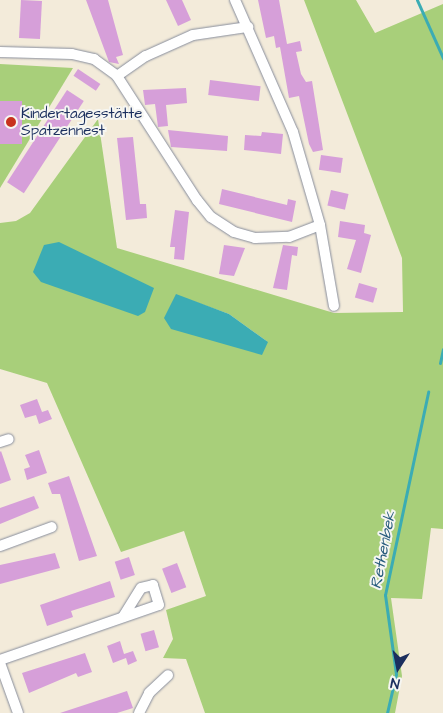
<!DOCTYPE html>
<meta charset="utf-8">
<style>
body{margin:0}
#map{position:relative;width:443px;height:713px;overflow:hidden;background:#f3ebda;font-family:"Architects Daughter",sans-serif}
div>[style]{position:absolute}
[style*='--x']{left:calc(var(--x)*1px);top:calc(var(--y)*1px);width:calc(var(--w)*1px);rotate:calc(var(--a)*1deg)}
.green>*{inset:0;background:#a8cf7a}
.water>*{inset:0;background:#3bacb4}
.stream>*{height:3px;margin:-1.5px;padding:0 1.5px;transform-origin:1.5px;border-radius:1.5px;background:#3bacb4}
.building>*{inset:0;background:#d69fd9;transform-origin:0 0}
.roads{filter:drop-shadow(0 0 1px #878d9c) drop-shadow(0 0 1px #878d9c)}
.street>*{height:10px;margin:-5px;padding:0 5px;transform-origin:5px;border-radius:5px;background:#fff}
.dots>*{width:14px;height:14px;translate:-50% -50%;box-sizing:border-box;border:2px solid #f6f6f2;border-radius:50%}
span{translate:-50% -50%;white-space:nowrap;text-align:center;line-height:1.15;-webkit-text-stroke:4px #f6f6f2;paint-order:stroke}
.poi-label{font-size:15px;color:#1b2f5e}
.left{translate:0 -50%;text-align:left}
.water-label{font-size:16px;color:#265b7c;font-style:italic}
.north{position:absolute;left:373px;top:643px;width:50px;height:50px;-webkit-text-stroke:4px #f6f6f2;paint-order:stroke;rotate:191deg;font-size:14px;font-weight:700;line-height:20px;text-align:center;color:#1b2f5e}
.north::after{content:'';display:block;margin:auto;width:18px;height:22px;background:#1b2f5e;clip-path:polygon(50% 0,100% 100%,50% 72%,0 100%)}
</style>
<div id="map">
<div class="green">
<i style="clip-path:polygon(evenodd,304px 0,356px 0,375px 33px,443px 4px,443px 529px,431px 528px,422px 599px,391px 598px,402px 676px,395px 713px,205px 713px,186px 659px,163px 658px,173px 639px,166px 610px,206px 596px,184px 531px,121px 552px,47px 383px,0 369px,0 223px,16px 221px,30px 213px,98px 119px,117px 248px,334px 313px,403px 312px,402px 258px,304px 0,176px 295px,229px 314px,268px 342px,176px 295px)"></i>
<i style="clip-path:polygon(0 64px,73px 68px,0 188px)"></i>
</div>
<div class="water">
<i style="clip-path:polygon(59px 242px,154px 288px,145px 312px,138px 316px,41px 282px,33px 272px,44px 245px)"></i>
<i style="clip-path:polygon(176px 294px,229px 314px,268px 342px,262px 355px,171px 329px,164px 318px)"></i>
</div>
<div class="stream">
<i style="--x:417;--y:0;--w:64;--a:65.9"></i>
<i style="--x:440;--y:363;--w:14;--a:-78"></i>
<i style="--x:387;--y:713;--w:40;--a:-77"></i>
<i style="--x:396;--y:674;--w:80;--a:-97.9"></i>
<i style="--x:385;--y:595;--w:208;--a:-78"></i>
</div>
<div class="building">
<i style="left:21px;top:0;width:21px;height:38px;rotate:3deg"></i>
<i style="clip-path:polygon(86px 0,108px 0,123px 55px,116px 57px,119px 64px,109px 62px)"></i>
<i style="clip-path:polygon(166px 0,182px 0,191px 20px,178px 26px)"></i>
<i style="clip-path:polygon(258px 0,279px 0,287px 44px,300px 41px,302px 51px,296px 52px,301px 74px,306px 82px,312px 81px,323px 150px,313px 152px,309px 144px,299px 96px,289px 98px,280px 47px,276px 48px,274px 36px,266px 38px)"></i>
<i style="left:78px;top:69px;width:27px;height:8px;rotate:34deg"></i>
<i style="left:210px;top:80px;width:51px;height:15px;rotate:7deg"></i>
<i style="clip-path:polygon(186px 88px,187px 103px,166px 105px,168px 126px,158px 127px,155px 104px,145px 105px,143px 90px)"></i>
<i style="left:67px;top:90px;width:20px;height:110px;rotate:33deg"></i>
<i style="left:0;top:101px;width:22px;height:43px"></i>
<i style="clip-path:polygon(168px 130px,228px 136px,227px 151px,171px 147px)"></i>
<i style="clip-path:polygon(262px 132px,283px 134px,281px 154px,244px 150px,245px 135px,261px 136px)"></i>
<i style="clip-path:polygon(133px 137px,140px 204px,146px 204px,147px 218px,126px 220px,117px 138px)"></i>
<i style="left:321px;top:155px;width:22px;height:15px;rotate:8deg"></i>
<i style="clip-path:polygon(222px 189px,287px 205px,288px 199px,296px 201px,292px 222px,219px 204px)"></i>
<i style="left:331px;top:190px;width:18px;height:16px;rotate:13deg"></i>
<i style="clip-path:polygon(175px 210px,189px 212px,184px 260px,174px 259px,175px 247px,170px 247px)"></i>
<i style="clip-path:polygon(340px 221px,365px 225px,364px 233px,371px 235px,361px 273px,347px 269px,356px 240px,338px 237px)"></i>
<i style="clip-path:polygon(224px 245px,245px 248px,234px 276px,219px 274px)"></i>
<i style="clip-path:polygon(283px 245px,298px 247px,297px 256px,292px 255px,287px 290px,273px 288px)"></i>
<i style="left:359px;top:283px;width:19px;height:15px;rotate:16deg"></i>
<i style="clip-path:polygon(37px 399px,42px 412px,48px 410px,52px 419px,39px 424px,36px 415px,25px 418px,20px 405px)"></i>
<i style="clip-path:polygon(39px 450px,47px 473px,27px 480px,24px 469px,30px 467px,25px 455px)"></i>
<i style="clip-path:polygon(1px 451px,11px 480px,0 484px,0 452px)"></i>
<i style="clip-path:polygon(69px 476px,97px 556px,79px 561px,60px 494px,52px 494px,48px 483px)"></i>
<i style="clip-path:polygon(34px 496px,39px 508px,0 524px,0 508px)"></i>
<i style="clip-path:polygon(55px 553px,60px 568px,0 584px,0 565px)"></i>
<i style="left:129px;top:557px;width:19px;height:15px;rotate:72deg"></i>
<i style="left:177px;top:563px;width:26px;height:16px;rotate:69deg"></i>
<i style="clip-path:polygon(110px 581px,115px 597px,71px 611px,73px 617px,47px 626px,40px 605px)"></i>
<i style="left:154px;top:630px;width:18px;height:14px;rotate:74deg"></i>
<i style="clip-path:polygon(120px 641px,124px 654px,133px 651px,137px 661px,128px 665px,126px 658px,113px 663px,107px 646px)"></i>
<i style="clip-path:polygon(85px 653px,92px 672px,78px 677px,76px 673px,29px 693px,22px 673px)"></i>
<i style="clip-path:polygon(127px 691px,133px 708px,117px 713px,60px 713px)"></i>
</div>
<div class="roads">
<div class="street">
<i style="--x:235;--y:0;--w:144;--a:66.3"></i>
<i style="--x:293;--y:132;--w:97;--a:73.8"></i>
<i style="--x:320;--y:225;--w:82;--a:80.2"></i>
<i style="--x:0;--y:52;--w:72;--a:1.6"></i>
<i style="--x:72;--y:54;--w:23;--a:13"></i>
<i style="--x:94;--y:59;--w:29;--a:36"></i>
<i style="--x:117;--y:76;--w:148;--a:57.2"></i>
<i style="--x:197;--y:200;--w:22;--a:51"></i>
<i style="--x:211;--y:217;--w:27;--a:33"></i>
<i style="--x:234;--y:232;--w:22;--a:16"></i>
<i style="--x:255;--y:238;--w:34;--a:-2"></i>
<i style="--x:289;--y:237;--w:33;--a:-21"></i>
<i style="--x:117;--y:76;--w:35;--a:-35"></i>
<i style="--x:146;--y:56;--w:51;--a:-24.1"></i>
<i style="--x:193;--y:35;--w:56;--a:-8.3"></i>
<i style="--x:0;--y:442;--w:9;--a:-18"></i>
<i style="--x:0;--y:546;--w:55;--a:-20.1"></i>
<i style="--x:0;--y:660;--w:168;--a:-19.1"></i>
<i style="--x:159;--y:605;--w:21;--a:-107"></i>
<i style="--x:153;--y:585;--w:12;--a:166"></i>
<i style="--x:141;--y:588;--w:34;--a:122"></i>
<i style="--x:0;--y:663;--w:53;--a:70.2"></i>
<i style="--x:139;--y:713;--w:22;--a:-63"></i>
<i style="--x:149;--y:693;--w:26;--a:-43"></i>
</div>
</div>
<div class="dots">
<i style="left:11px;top:122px;background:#c8321e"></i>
</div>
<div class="poi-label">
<span class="left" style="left:21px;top:122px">Kindertagesstätte<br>Spatzennest</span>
</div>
<div class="water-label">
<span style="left:383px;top:550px;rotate:-79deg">Rethenbek</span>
</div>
<div class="north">N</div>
</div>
